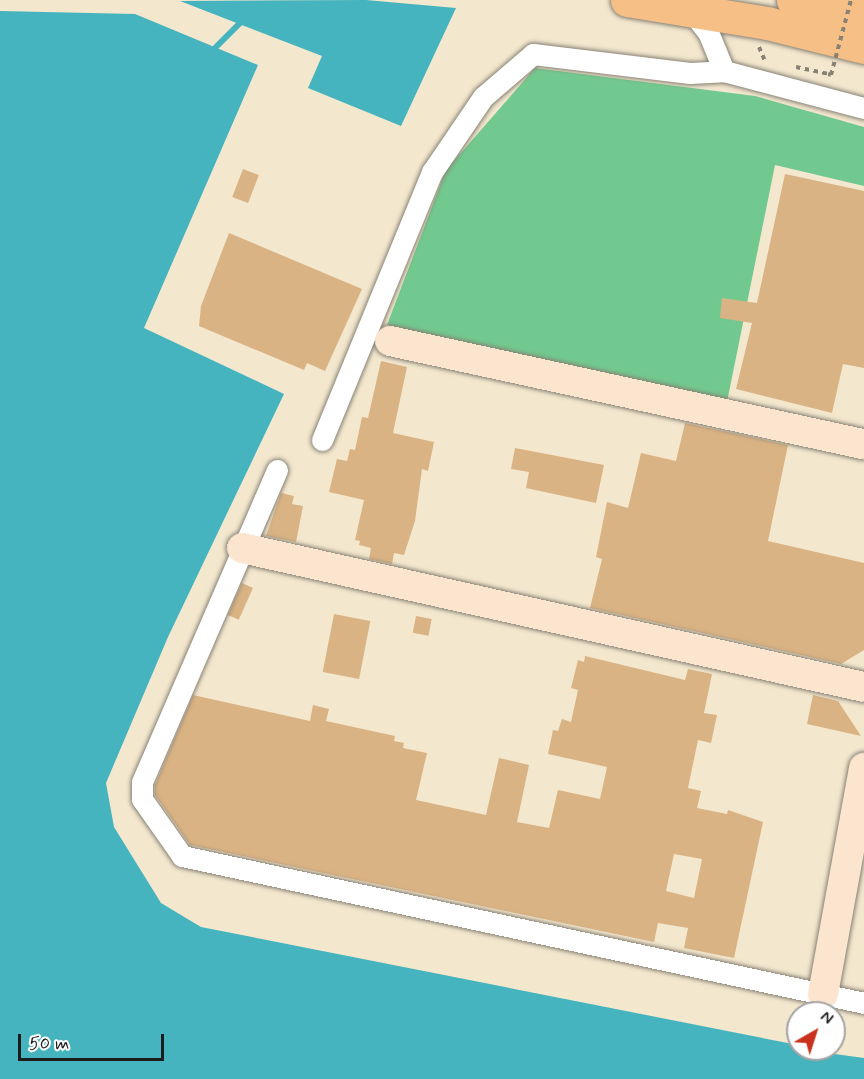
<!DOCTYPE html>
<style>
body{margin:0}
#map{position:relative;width:864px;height:1079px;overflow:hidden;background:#f3e7ce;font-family:Mynerve,sans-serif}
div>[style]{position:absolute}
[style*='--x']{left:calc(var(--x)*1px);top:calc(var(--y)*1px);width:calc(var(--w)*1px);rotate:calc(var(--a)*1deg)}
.green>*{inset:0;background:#72c98f}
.water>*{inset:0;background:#45b4be}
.stream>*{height:6px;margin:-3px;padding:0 3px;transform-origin:3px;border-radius:3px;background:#45b4be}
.building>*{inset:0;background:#dab384;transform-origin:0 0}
.path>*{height:4px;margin-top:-2px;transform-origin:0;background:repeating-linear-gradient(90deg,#888275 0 4.5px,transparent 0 9px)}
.roads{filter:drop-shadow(0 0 2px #888275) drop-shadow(0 0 2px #888275)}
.street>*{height:21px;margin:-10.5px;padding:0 10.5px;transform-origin:10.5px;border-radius:10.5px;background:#fff}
.secondary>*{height:30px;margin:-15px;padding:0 15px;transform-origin:15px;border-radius:15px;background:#fbe5cf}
.highway>*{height:33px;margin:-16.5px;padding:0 16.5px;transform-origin:16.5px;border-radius:16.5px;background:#f5bf86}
.path-bridge>*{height:4px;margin-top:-2px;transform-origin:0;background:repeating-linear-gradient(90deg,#888275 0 4.5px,transparent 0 9px)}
span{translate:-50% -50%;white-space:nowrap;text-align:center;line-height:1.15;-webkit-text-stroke:6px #fff;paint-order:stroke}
.north{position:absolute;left:786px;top:1001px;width:60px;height:60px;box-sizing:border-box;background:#fff;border:2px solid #a4a4a4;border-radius:50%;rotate:39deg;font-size:16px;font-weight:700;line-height:24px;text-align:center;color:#1c1c1c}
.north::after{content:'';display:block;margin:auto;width:21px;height:27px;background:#c8321e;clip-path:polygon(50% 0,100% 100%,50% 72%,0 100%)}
.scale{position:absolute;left:18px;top:1034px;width:146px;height:27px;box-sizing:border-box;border:3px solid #1c1c1c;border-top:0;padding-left:8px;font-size:18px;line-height:21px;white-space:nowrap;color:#1c1c1c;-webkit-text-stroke:4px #fff;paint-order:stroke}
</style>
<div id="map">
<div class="green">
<i style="clip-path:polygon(535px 68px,755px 96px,864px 127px,864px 186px,775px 165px,727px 402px,387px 325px,446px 170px)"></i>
</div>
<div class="water">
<i style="clip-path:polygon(366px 0,456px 8px,401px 126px,308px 88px,322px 56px,180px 1px)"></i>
<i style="clip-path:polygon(0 11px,135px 14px,258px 65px,144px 328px,284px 394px,168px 637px,106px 783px,114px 827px,161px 903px,201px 927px,798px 1045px,798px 1049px,864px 1058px,864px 1079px,0 1079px)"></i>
</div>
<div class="stream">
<i style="--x:216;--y:47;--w:38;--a:-45"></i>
</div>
<div class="building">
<i style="left:243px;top:169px;width:17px;height:30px;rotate:21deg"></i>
<i style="clip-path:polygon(785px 174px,864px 191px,864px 368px,843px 364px,832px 413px,736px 389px,752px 323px,720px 318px,722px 298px,757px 303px)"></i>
<i style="clip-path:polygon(229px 233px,362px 289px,325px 371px,307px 363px,304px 370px,199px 326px,201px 306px)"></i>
<i style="clip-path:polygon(381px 361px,407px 367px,393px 433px,434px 442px,428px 471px,422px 469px,415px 521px,404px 555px,394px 553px,392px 564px,369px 559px,371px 548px,359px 545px,360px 541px,355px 540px,364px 500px,329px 492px,337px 459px,347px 461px,350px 449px,355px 450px,362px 417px,368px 418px)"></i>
<i style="clip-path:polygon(685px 423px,788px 445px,768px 541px,864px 563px,864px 650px,841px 664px,590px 608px,602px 559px,596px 557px,607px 502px,628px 508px,641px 453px,676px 461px)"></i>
<i style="clip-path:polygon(515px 448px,604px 465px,596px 503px,526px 488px,529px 472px,511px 469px)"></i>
<i style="clip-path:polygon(281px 493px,294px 496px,292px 504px,303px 506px,296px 542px,266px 536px)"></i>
<i style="left:242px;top:583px;width:12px;height:35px;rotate:24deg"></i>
<i style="left:334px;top:614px;width:37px;height:59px;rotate:11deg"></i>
<i style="left:416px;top:616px;width:16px;height:17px;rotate:11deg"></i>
<i style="clip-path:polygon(evenodd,585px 656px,685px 680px,688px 669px,712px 674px,704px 713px,717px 715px,711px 743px,698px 740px,688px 788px,701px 791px,697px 808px,727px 814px,728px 810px,763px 822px,734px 958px,684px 948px,688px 928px,658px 923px,654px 942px,190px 845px,155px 795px,155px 785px,193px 695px,310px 721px,313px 705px,329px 709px,326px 721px,395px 736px,394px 741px,404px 743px,403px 748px,427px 753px,416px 800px,486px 815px,499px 758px,529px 765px,517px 822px,549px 828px,558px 790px,600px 799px,607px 767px,548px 754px,553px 730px,558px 731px,562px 719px,571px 722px,578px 690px,571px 688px,578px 660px,584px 662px,585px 656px,674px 854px,702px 859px,694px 898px,666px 891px,674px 854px)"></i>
<i style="clip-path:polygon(813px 695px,838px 701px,861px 736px,807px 724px)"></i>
</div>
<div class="path">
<i style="--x:759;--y:47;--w:15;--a:67"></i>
<i style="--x:796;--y:67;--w:33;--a:12"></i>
</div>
<div class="roads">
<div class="street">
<i style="--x:689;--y:8;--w:31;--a:52"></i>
<i style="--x:708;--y:32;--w:42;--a:67.7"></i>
<i style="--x:322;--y:440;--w:290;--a:-67.7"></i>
<i style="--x:432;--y:172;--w:91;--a:-55.8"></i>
<i style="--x:483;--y:97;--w:66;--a:-40.7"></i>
<i style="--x:533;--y:54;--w:158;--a:6.9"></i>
<i style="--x:690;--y:73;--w:34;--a:-3"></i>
<i style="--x:724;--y:71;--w:145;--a:14.8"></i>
<i style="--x:277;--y:470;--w:340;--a:113.4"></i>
<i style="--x:142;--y:782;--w:17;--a:90"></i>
<i style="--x:142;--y:799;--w:70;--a:54.9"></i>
<i style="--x:182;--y:856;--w:698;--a:12.16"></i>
</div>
<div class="secondary">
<i style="--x:390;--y:341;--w:485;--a:12.3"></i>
<i style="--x:242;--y:548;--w:637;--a:12.6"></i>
<i style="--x:823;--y:994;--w:230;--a:-79.7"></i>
</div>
<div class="highway">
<i style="--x:627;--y:0;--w:142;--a:9.3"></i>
<i style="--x:767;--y:23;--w:100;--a:13.9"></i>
<i style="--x:793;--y:0;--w:73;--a:11.9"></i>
</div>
</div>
<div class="path-bridge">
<i style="--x:828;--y:74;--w:3;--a:18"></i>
<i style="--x:831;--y:75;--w:78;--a:-75.1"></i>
</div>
<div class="north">N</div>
<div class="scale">50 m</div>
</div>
